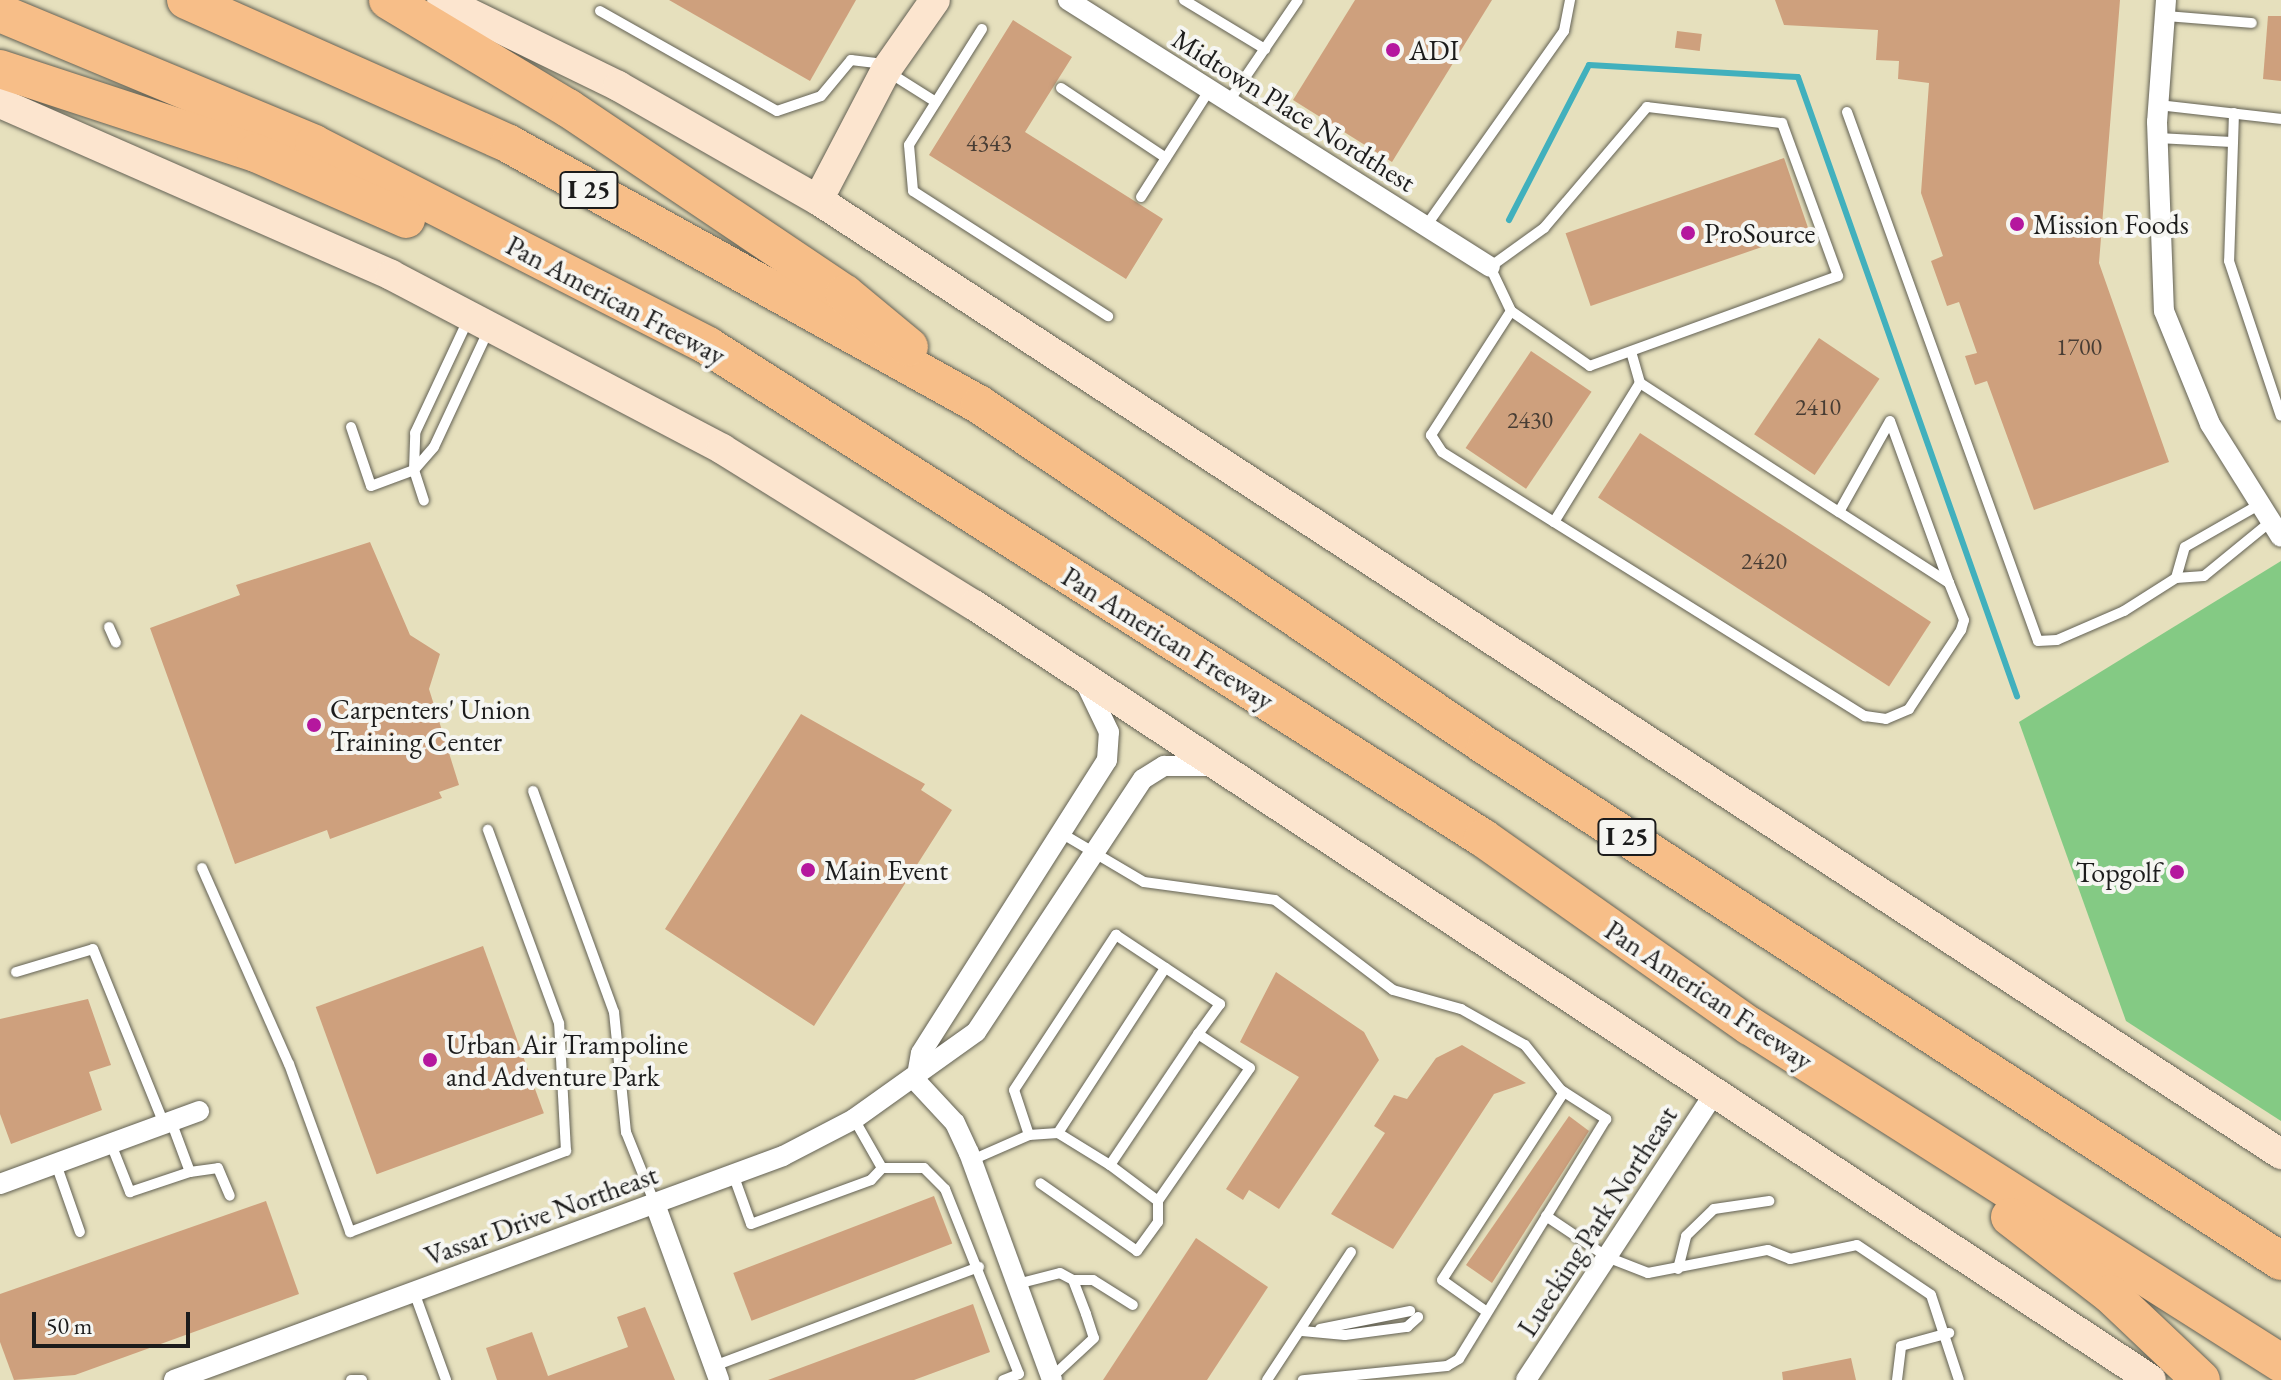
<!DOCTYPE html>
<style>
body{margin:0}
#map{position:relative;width:2281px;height:1380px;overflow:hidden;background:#e6e0bd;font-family:"EB Garamond",serif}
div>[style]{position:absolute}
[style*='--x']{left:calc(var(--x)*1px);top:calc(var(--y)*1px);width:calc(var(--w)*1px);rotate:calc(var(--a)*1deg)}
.green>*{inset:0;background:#84ca84}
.stream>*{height:6px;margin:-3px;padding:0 3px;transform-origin:3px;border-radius:3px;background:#41b0bd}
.building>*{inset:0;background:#cea07d;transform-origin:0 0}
.roads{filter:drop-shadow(0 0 2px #636154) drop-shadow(0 0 2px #636154)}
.lane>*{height:10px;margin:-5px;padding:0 5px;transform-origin:5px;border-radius:5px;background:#fff}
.street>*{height:20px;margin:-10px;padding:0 10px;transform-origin:10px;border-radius:10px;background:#fff}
.secondary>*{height:30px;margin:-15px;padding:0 15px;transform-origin:15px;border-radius:15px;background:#fce5cf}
.highway>*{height:38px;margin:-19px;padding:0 19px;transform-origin:19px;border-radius:19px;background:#f7be88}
.dots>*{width:22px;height:22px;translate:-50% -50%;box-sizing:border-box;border:4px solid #f6f6f2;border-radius:50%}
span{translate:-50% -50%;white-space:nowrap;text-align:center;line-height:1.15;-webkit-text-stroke:8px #f6f6f2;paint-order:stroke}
.number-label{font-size:24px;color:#483d34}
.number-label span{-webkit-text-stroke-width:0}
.shield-label span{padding:2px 6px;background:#f6f6f2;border:2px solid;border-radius:6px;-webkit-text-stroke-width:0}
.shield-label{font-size:26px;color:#1c1c1c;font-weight:700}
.poi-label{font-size:28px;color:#1c1c1c}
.left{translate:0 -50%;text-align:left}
.right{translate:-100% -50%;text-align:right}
.street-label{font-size:28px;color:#1c1c1c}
.scale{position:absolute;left:32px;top:1312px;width:158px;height:36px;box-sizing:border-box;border:4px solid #1c1c1c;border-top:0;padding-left:10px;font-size:24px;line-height:28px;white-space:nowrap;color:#1c1c1c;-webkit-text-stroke:6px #f6f6f2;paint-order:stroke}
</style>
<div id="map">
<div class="green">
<i style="clip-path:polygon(2281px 561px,2281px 1121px,2126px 1021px,2019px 722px)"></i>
</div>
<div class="stream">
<i style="--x:1509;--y:220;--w:174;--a:-62.7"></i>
<i style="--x:1589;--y:65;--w:209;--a:3.3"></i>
<i style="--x:1798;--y:77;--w:657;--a:70.52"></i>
</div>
<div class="building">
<i style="clip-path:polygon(669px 0,856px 0,810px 81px)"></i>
<i style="clip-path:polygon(1355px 0,1492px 0,1392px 162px,1293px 100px)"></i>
<i style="clip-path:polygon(1775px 0,2120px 0,2099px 263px,2169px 462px,2034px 510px,1987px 381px,1975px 385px,1965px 356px,1977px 353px,1959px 302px,1947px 306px,1931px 261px,1943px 256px,1921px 193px,1929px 83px,1898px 79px,1899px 61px,1876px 60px,1878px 30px,1784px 25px)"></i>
<i style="clip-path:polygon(2268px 16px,2281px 16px,2281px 81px,2263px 79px)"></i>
<i style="clip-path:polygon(1013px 20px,1072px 57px,1025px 132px,1163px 219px,1126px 279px,929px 155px)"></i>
<i style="left:1677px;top:31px;width:25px;height:17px;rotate:7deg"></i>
<i style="left:1784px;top:158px;width:77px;height:231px;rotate:71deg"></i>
<i style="left:1819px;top:338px;width:73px;height:116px;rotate:34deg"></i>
<i style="left:1531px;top:351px;width:73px;height:117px;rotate:34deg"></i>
<i style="left:1640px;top:433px;width:347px;height:77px;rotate:33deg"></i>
<i style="clip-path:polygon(370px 542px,410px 635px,440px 654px,429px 689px,459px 785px,439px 792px,442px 798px,330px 839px,327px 830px,235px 864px,150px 628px,240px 595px,236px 585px)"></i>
<i style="clip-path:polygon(801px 714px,925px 784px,921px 790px,952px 810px,814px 1026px,665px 929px)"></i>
<i style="left:483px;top:946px;width:178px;height:178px;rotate:70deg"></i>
<i style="clip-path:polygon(1276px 972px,1364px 1032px,1379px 1060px,1279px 1209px,1249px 1190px,1243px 1200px,1226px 1189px,1299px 1077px,1240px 1042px)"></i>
<i style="clip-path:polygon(88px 999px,111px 1065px,89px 1072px,102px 1110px,11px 1144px,0 1114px,0 1019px)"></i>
<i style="clip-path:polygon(1462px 1045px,1526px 1083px,1494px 1094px,1393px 1249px,1331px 1214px,1385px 1133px,1374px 1126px,1394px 1095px,1407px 1099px,1436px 1058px)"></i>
<i style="clip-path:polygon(1569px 1116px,1589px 1131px,1492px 1283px,1466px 1265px)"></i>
<i style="left:934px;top:1196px;width:51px;height:215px;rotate:69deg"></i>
<i style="clip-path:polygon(266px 1201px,299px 1294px,75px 1375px,14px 1380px,0 1342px,0 1294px)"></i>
<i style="clip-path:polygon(1196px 1238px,1268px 1287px,1207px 1380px,1103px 1380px)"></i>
<i style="clip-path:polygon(973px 1304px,990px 1352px,914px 1380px,768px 1380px)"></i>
<i style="clip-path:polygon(645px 1307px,675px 1380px,497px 1380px,486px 1348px,532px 1332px,548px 1376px,628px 1347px,617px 1317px)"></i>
<i style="clip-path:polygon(1851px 1358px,1856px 1380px,1783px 1380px,1782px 1372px)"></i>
</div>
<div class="roads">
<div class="lane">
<i style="--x:1184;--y:0;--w:95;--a:31.2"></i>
<i style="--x:600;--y:11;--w:203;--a:29.5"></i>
<i style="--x:777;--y:111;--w:46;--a:-18.8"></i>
<i style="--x:821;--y:96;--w:47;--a:-50.2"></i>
<i style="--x:851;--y:60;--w:23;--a:7"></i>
<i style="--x:874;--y:63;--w:73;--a:32.2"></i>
<i style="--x:2165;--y:16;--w:87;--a:4.6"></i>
<i style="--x:982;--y:29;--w:137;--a:122.2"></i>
<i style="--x:909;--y:145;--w:46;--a:85"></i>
<i style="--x:913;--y:191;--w:232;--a:32.7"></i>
<i style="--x:1061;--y:88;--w:126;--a:33.7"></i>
<i style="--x:1229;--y:101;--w:122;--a:-55.7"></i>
<i style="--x:2159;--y:105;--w:123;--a:6.5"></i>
<i style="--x:1647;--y:107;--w:136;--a:6.8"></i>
<i style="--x:1782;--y:123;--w:163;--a:69.9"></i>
<i style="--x:1838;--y:276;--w:264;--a:160.1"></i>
<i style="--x:1590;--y:366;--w:96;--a:-145.2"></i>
<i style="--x:1511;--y:311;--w:49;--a:-115.5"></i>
<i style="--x:1490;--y:267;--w:67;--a:-35.8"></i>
<i style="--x:1544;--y:228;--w:159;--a:-49.6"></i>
<i style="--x:1847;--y:112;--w:562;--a:70.15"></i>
<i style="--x:2038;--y:641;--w:19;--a:-3"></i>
<i style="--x:2057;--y:640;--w:73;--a:-23.4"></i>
<i style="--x:2124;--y:611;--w:62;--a:-32.4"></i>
<i style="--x:2176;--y:578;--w:28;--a:-4"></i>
<i style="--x:2204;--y:576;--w:84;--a:-39.2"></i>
<i style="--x:2234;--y:113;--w:148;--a:91.9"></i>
<i style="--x:2229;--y:261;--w:163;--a:71.5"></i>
<i style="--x:2158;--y:138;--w:74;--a:3.1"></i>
<i style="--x:1141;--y:197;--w:128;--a:-57.4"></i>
<i style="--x:1426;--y:226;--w:239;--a:-54.7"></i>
<i style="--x:1564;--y:31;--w:32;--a:-79"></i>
<i style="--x:1511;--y:311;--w:148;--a:122.8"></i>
<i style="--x:1431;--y:435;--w:20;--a:57"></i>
<i style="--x:1442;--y:452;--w:132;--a:32"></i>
<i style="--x:1554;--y:522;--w:163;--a:-58.3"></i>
<i style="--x:1640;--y:383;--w:32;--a:-106"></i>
<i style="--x:1640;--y:383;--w:237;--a:33"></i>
<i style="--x:1839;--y:512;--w:131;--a:32.8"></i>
<i style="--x:1949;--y:583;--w:172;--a:-110"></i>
<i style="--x:1890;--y:421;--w:104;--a:119.3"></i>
<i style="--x:351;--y:427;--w:62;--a:71.3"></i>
<i style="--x:371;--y:486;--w:46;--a:-20.4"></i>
<i style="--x:414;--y:470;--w:32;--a:72"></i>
<i style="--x:414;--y:470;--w:37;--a:-88"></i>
<i style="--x:415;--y:433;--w:125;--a:-64.9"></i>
<i style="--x:414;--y:470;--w:30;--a:-49"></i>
<i style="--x:434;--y:447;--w:128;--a:-65"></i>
<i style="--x:1554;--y:522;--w:367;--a:32"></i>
<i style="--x:1865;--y:716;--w:21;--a:8"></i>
<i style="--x:1886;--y:719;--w:25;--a:-23"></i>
<i style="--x:1909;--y:709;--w:95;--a:-56.6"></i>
<i style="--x:1961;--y:630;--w:10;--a:-73"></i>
<i style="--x:1964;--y:620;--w:40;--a:-112"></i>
<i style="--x:2176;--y:578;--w:32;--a:-74"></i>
<i style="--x:2185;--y:547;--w:83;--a:-29.7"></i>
<i style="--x:109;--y:627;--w:17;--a:66"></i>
<i style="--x:533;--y:791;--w:235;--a:69.9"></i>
<i style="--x:614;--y:1012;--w:121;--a:84.3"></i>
<i style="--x:626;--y:1132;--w:78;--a:68.1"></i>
<i style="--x:1061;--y:833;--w:96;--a:30.6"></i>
<i style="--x:1144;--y:882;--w:132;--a:7.8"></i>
<i style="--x:1275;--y:900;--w:148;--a:37.3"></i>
<i style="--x:1393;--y:990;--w:71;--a:15.6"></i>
<i style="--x:1461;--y:1009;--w:73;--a:29.4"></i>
<i style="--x:1525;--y:1045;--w:58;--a:51.3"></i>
<i style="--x:1561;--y:1090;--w:54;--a:32.8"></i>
<i style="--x:1606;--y:1119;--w:281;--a:121.5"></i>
<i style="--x:1459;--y:1359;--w:14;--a:150"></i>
<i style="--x:1447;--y:1366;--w:145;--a:174.4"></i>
<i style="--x:202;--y:868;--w:214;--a:66.1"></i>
<i style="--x:289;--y:1064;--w:179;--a:70"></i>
<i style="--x:350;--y:1232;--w:231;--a:-20.6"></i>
<i style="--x:566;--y:1151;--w:128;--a:-93.1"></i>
<i style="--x:559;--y:1023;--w:206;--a:-110.2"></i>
<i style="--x:16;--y:972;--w:80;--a:-16.6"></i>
<i style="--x:93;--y:949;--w:189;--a:67.9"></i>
<i style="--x:1058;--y:1133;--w:61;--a:31.6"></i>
<i style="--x:1029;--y:1135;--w:29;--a:-4"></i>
<i style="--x:1058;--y:1133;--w:197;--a:-57"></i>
<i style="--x:111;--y:1144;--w:52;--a:68.4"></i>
<i style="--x:130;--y:1192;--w:63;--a:-18.4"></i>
<i style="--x:190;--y:1172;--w:54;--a:-110.4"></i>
<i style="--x:972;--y:1160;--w:62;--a:-23.7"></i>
<i style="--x:1029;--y:1135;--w:47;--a:-108.4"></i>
<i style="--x:1014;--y:1090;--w:186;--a:-56.7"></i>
<i style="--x:1116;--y:935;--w:125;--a:33.6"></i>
<i style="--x:1220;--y:1004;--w:37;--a:126"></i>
<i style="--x:1198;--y:1034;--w:62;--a:33.2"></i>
<i style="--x:1250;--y:1068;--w:162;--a:124.7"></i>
<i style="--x:1158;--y:1201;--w:21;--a:90"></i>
<i style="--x:1158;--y:1222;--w:36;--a:126"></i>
<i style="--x:1137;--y:1251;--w:118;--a:-145"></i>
<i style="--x:56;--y:1164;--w:72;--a:70.6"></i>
<i style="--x:882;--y:1168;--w:42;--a:0"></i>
<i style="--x:924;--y:1168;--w:30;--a:45"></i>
<i style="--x:945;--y:1189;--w:199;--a:68.2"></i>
<i style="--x:1019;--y:1374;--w:17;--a:159"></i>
<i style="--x:190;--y:1172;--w:28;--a:-8"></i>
<i style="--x:218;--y:1168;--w:30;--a:67"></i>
<i style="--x:733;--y:1174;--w:53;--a:70.2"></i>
<i style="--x:751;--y:1224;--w:128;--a:-20.1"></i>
<i style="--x:871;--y:1180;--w:16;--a:-47"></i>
<i style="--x:882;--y:1168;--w:56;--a:-119.7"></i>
<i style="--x:1158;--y:1201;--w:60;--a:-143.1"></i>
<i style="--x:1110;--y:1165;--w:158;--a:-56.1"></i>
<i style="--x:1546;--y:1216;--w:73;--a:33.9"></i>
<i style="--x:1607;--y:1257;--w:44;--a:21.3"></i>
<i style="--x:1648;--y:1273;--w:122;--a:-10.9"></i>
<i style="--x:1768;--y:1250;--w:24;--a:22"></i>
<i style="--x:1790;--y:1259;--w:68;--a:-11.8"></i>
<i style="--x:1857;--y:1245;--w:89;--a:34"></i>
<i style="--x:1931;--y:1295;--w:89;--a:71.8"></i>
<i style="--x:1678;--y:1269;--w:34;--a:-76"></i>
<i style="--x:1686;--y:1236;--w:39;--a:-44"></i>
<i style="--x:1714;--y:1209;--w:56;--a:-8.3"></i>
<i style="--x:1073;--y:1280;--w:20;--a:0"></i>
<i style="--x:1093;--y:1280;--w:47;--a:32"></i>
<i style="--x:1017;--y:1284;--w:44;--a:-14.3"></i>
<i style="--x:1060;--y:1273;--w:15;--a:28"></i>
<i style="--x:1073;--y:1280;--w:36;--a:69"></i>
<i style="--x:1086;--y:1314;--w:25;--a:72"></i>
<i style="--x:1094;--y:1338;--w:59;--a:137.1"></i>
<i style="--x:414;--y:1292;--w:94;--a:70"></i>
<i style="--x:1487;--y:1312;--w:55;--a:-144.6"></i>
<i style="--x:1442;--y:1280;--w:224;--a:-57"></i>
<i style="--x:1320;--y:1329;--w:92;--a:-11.3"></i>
<i style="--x:1302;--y:1331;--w:43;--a:5.3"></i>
<i style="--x:1345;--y:1335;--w:63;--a:-7.4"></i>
<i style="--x:1407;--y:1327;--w:15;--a:-42"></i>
<i style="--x:714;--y:1366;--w:283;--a:-20.5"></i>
<i style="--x:351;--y:1380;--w:11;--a:0"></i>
<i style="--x:1267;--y:1380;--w:153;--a:-56.7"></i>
<i style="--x:1897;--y:1380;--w:34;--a:-83"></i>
<i style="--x:1901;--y:1346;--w:50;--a:-15.2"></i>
</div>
<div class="street">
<i style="--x:1068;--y:0;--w:499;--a:32.3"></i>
<i style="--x:2166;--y:0;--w:122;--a:94.2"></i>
<i style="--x:2157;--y:122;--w:189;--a:87.9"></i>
<i style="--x:2164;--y:311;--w:122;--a:67.8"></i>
<i style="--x:2210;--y:424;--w:133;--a:57.9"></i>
<i style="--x:916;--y:1081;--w:28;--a:-80"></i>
<i style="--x:921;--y:1053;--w:347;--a:-57.6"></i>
<i style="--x:1107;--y:760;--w:28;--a:-86"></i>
<i style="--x:1109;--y:732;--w:55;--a:-115.6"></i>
<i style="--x:916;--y:1081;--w:57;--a:47.1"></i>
<i style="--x:955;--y:1123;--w:33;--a:65"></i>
<i style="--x:969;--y:1153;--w:242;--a:69.9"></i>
<i style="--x:0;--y:1184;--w:212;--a:-20.1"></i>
<i style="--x:655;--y:1204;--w:187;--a:70"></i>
<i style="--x:174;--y:1380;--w:649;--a:-20.19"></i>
<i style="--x:783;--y:1156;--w:80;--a:-27.5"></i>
<i style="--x:854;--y:1119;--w:150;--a:-35.5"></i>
<i style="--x:976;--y:1032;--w:303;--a:-56.6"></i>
<i style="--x:1143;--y:779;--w:25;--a:-32"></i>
<i style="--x:1164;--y:766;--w:48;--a:0"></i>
<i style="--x:1526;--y:1380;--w:344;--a:-56.7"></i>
</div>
<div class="secondary">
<i style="--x:442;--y:0;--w:196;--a:26"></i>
<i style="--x:618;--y:86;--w:230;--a:29.7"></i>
<i style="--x:818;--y:200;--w:1747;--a:33.11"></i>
<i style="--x:0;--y:103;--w:427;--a:23.7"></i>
<i style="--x:391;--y:275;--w:374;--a:27.7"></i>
<i style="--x:722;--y:449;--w:296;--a:31.8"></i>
<i style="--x:974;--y:605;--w:1409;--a:33.36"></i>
<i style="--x:818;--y:200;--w:147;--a:-62.4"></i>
<i style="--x:886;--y:70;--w:85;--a:-55"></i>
</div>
<div class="highway">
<i style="--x:186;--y:0;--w:354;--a:24"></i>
<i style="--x:509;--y:144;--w:538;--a:28.99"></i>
<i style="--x:980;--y:405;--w:610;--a:33.98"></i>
<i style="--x:1486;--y:746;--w:947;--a:32.94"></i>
<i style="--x:388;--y:0;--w:210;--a:31"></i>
<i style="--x:568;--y:108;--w:334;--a:33.9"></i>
<i style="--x:845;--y:294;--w:83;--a:39.6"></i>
<i style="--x:0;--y:13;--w:340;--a:22.6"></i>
<i style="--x:314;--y:144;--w:443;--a:27.1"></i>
<i style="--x:708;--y:346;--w:918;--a:32.41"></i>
<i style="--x:1483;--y:838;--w:327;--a:35.2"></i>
<i style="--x:1750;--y:1026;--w:629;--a:32.4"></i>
<i style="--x:0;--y:69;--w:269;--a:18.2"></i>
<i style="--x:256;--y:153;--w:164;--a:23.7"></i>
<i style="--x:2010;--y:1217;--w:126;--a:37.6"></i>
<i style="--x:2110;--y:1294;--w:125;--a:43.4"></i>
</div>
</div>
<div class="dots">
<i style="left:1393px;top:50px;background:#b5179e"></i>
<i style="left:2017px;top:224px;background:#b5179e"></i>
<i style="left:1688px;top:233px;background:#b5179e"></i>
<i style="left:314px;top:725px;background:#b5179e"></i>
<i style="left:808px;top:870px;background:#b5179e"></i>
<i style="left:2177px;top:872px;background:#b5179e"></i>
<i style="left:430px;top:1060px;background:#b5179e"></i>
</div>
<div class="number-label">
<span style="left:989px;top:143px">4343</span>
<span style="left:2079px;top:347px">1700</span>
<span style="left:1818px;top:407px">2410</span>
<span style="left:1530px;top:420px">2430</span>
<span style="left:1764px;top:561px">2420</span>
</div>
<div class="shield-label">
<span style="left:589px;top:190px">I 25</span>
<span style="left:1627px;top:837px">I 25</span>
</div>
<div class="poi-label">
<span class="left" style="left:1409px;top:50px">ADI</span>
<span class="left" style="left:2033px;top:224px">Mission Foods</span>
<span class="left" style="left:1704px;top:233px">ProSource</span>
<span class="left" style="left:330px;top:725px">Carpenters' Union<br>Training Center</span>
<span class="left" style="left:824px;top:870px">Main Event</span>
<span class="right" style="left:2161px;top:872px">Topgolf</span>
<span class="left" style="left:446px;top:1060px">Urban Air Trampoline<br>and Adventure Park</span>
</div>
<div class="street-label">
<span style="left:1294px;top:110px;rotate:32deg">Midtown Place Nordthest</span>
<span style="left:616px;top:300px;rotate:28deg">Pan American Freeway</span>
<span style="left:1168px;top:638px;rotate:32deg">Pan American Freeway</span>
<span style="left:1709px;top:995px;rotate:34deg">Pan American Freeway</span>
<span style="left:541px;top:1215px;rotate:-20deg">Vassar Drive Northeast</span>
<span style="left:1597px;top:1221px;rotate:-57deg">Luecking Park Northeast</span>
</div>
<div class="scale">50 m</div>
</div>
